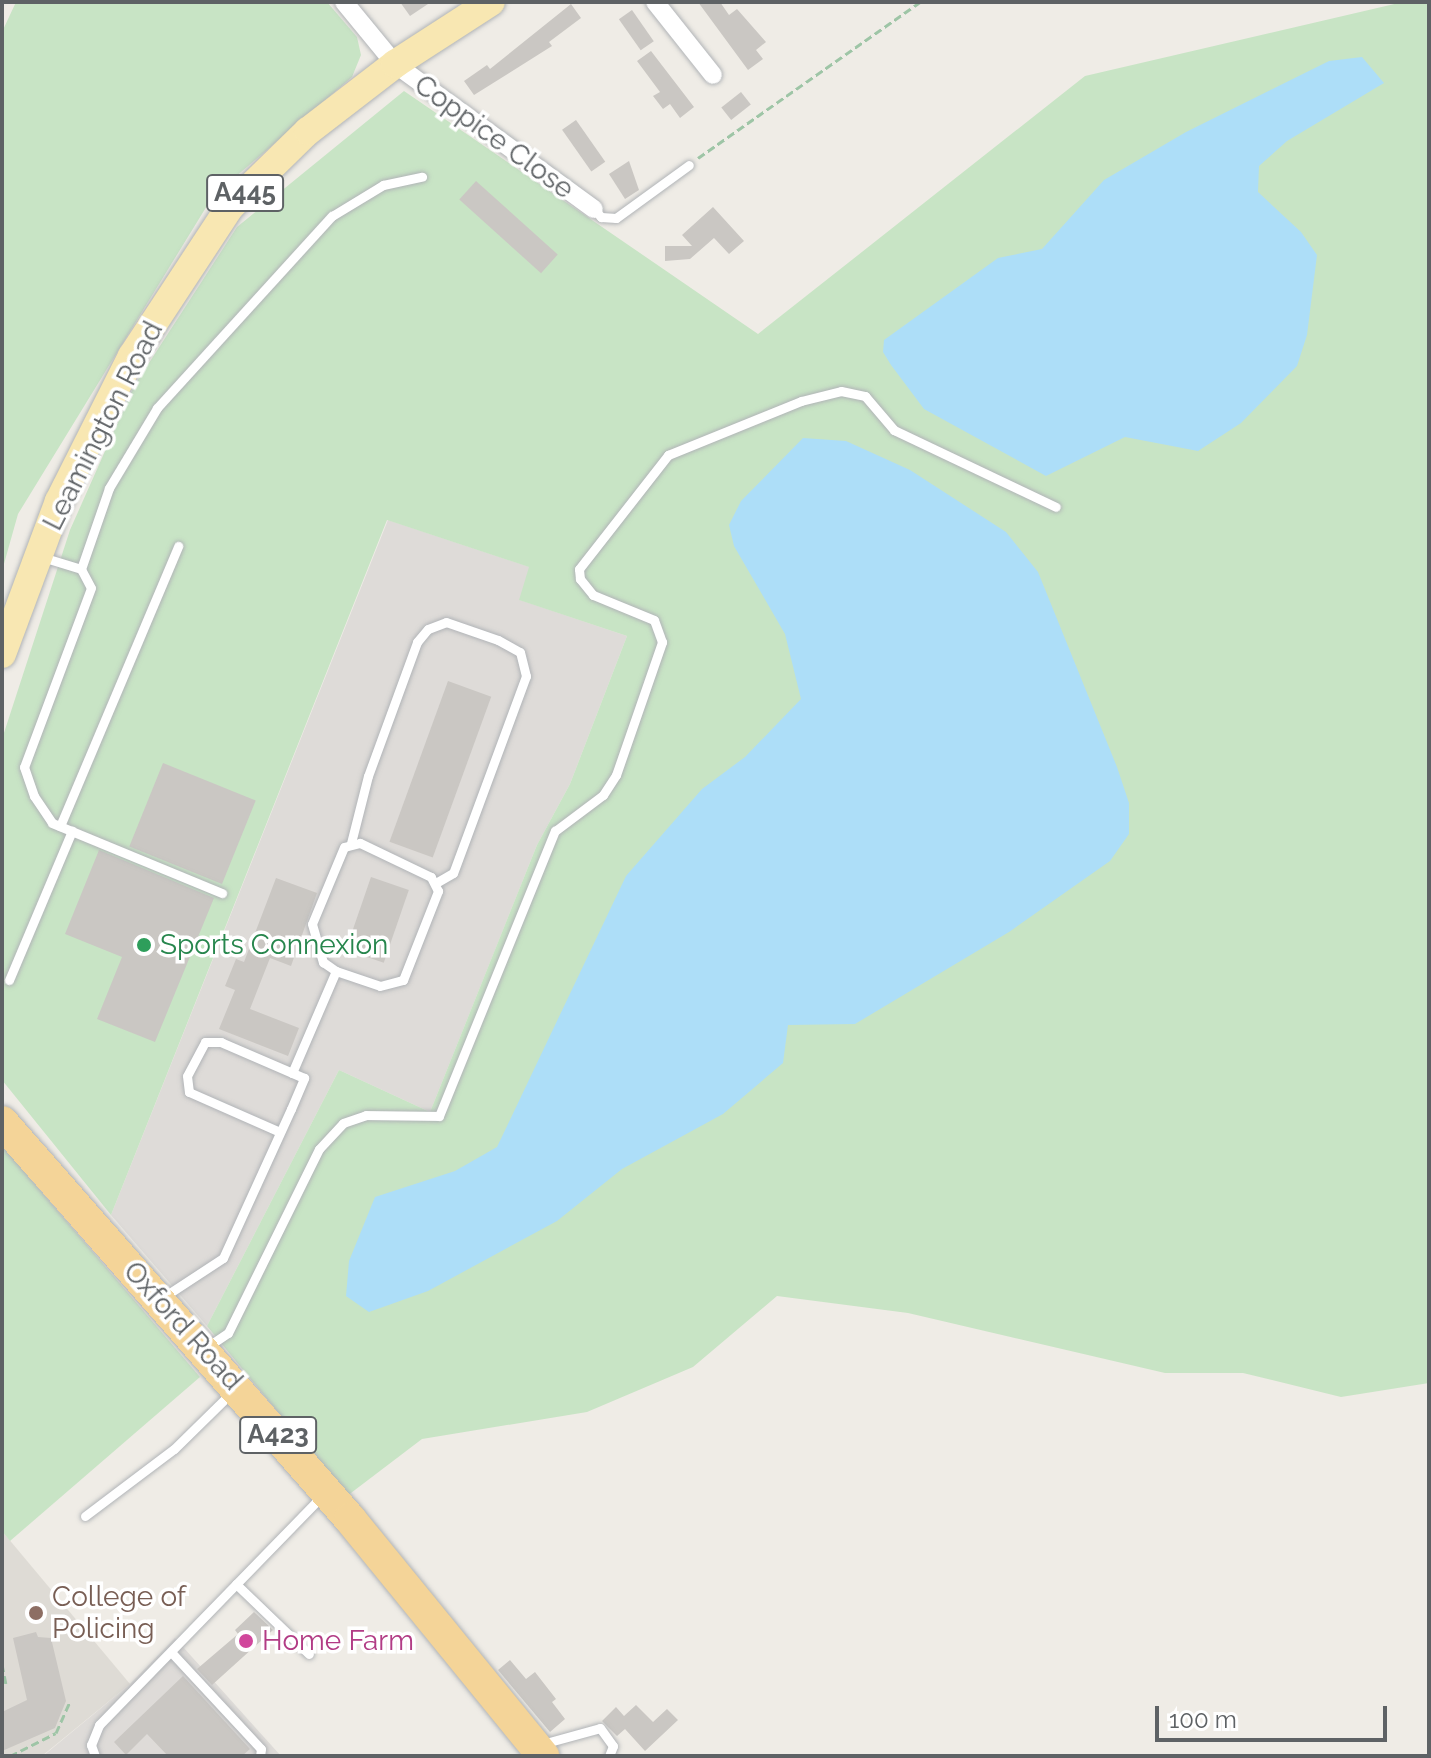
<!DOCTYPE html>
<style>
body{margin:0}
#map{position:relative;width:1431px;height:1758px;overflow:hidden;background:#efece6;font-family:Raleway,sans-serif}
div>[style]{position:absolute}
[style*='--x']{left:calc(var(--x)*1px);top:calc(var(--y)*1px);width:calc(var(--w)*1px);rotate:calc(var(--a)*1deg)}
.industrial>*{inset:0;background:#dedbd8}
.education>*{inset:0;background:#dedbd5}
.green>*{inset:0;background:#c8e4c5}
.water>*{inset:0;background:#addef8}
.building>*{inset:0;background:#cac7c3;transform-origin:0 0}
.path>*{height:3px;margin-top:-1.5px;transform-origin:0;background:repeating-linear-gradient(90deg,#9ec5a6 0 8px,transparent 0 12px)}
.roads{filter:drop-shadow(0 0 2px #b1b4b7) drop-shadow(0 0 2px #b1b4b7)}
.lane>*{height:9px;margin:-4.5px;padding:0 4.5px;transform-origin:4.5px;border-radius:4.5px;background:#fff}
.street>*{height:18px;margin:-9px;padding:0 9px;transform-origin:9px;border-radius:9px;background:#fff}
.primary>*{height:28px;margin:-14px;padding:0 14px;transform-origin:14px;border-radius:14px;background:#f8e7b2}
.highway>*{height:32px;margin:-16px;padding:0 16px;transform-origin:16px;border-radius:16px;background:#f4d498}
.dots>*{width:22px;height:22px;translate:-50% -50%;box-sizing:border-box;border:4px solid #fff;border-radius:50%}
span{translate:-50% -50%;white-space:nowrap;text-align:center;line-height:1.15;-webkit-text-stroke:7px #fff;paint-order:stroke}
.shield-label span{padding:2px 6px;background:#fff;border:2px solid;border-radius:6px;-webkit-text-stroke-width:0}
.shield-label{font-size:26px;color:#5e6265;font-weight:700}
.street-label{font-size:28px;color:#5e6265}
.leisure-label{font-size:28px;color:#27864d}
.left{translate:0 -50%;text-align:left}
.education-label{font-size:28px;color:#785e54}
.hotel-label{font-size:28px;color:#b23c85}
.frame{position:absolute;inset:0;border:4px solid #5e6265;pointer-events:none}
.scale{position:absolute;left:1155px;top:1706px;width:232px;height:36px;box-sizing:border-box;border:4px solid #5e6265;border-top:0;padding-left:10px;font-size:24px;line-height:28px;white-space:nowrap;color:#5e6265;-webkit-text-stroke:6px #fff;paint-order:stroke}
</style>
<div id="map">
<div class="industrial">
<i style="clip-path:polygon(388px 520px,530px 567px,520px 600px,627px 636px,570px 784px,537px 845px,430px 1112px,339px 1070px,207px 1326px,111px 1215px)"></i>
<i style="clip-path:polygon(175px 1638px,281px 1756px,43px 1756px,130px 1684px)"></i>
</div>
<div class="education">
<i style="clip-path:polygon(2px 1531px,130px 1684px,42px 1756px,2px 1756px)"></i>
</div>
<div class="green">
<i style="clip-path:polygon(16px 2px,327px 2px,357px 37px,361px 55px,352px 77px,213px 196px,18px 514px,2px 571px,2px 32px)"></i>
<i style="clip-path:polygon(1403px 2px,1429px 2px,1429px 1383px,1341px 1397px,1243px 1373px,1165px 1373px,908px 1313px,777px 1296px,693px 1367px,587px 1412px,422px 1439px,347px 1496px,207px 1326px,339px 1070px,430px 1112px,537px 845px,570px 784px,627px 636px,519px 600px,529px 567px,387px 520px,111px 1215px,2px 1080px,2px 739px,70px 530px,134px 386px,237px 227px,404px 91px,758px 334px,1085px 76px)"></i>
<i style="clip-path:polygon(2px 1146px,200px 1377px,10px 1541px,2px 1531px)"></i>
</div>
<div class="water">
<i style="clip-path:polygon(1362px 57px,1384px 83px,1287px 141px,1259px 166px,1258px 192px,1301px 232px,1317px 255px,1307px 335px,1297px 366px,1241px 423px,1198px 451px,1125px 437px,1046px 476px,924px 409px,891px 365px,883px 352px,884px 340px,998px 258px,1042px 249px,1104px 180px,1186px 132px,1329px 61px)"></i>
<i style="clip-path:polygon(803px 438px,846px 441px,910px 470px,1006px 532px,1038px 572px,1117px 767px,1129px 803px,1129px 834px,1110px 861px,1009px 932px,855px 1024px,788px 1025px,783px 1063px,723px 1114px,622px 1169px,557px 1221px,428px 1291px,369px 1312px,346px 1296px,349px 1261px,375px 1197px,455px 1171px,497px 1147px,626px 876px,702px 789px,745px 757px,801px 699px,785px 634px,734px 546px,729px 525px,741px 501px)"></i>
</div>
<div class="building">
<i style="clip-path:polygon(400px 2px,431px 2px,410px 16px)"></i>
<i style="clip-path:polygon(698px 2px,720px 2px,729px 15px,737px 9px,766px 42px,756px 50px,763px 59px,748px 70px)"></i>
<i style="clip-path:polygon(571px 4px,581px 18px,549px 42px,552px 46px,474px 95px,464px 81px,487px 65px,490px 69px)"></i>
<i style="left:632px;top:10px;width:38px;height:16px;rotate:55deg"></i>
<i style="clip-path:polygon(651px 51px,694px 107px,680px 118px,670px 104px,663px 109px,653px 96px,660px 92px,637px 61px)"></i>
<i style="left:741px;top:92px;width:16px;height:25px;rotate:52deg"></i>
<i style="left:576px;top:120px;width:51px;height:17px;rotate:55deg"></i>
<i style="clip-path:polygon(629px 161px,639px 190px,625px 199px,609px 174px)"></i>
<i style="left:476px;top:181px;width:110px;height:25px;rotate:42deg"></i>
<i style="clip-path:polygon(713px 207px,744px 241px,729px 254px,714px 238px,690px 259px,665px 261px,665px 246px,692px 246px,682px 235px)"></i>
<i style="left:448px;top:681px;width:46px;height:171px;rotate:20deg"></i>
<i style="left:163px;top:763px;width:100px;height:90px;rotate:22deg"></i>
<i style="clip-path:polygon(99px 850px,214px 898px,155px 1042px,97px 1019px,122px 957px,65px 934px)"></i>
<i style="left:371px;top:877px;width:40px;height:77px;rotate:19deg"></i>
<i style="clip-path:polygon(276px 878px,317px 893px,291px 966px,270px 958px,250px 1009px,299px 1028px,288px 1056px,219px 1029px,235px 990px,225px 986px,236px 959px,244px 962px)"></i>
<i style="clip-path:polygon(254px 1612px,273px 1630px,212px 1685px,197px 1669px,238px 1634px,235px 1630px)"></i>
<i style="clip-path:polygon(36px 1632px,38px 1637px,51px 1638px,66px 1701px,55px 1728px,2px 1751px,2px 1712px,27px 1700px,13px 1638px)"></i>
<i style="clip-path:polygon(510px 1660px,526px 1679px,535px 1672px,556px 1699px,552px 1702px,565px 1719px,550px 1732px,498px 1670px)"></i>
<i style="clip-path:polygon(183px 1676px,250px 1749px,242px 1756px,168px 1756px,147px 1734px,126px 1755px,114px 1742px)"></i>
<i style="clip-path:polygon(636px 1705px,653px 1722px,667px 1709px,678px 1720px,645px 1751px,625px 1729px,617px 1736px,602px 1721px,616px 1707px,624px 1716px)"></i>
</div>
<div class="path">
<i style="--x:698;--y:158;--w:271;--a:-35.1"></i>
<i style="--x:2;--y:1664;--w:20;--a:79"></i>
<i style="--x:10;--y:1756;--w:51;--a:-26.6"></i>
<i style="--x:56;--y:1733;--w:34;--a:-66"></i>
</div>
<div class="roads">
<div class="lane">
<i style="--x:594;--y:209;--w:11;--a:49"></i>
<i style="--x:601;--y:217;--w:15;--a:4"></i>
<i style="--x:616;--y:218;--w:90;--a:-36"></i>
<i style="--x:42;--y:557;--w:41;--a:17.1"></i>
<i style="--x:81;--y:569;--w:21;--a:62"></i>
<i style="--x:91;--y:588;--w:191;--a:110.5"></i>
<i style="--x:24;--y:767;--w:31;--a:71"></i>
<i style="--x:34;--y:796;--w:32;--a:56"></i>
<i style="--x:52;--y:823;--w:184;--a:22.4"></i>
<i style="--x:81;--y:569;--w:86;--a:-70.9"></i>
<i style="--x:109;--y:488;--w:93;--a:-59"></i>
<i style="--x:157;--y:408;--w:260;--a:-47.7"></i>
<i style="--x:332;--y:216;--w:60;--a:-31.3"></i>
<i style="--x:383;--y:185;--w:40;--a:-12"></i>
<i style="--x:60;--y:826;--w:304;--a:-67.1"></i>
<i style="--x:351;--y:843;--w:69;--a:-75.8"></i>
<i style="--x:368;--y:776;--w:143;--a:-69.9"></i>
<i style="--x:417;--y:642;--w:17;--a:-50"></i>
<i style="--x:428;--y:629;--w:19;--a:-21"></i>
<i style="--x:446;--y:622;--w:55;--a:19.1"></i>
<i style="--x:498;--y:640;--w:25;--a:29"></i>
<i style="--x:520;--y:652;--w:25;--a:76"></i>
<i style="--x:526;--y:676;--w:210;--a:110.3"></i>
<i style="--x:453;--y:873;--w:20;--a:150"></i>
<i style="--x:9;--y:980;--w:162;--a:-67.1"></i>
<i style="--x:292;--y:1073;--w:111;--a:-66.7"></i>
<i style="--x:336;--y:971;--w:46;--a:18.8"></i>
<i style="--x:380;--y:986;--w:24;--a:-15"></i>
<i style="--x:403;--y:980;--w:96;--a:-68.5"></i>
<i style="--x:438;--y:891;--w:16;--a:-117"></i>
<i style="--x:431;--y:877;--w:79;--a:-154.4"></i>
<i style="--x:360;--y:843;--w:16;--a:166"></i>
<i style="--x:344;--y:847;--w:83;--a:112.6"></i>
<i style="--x:312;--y:924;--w:40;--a:74"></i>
<i style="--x:323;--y:962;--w:16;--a:35"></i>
<i style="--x:162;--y:1298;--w:73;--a:-33.3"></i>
<i style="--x:223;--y:1258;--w:164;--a:-65.5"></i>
<i style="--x:291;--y:1109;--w:34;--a:-67"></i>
<i style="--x:304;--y:1078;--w:90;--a:-156.6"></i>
<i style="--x:221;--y:1042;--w:16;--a:180"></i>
<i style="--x:205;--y:1042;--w:38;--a:118"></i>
<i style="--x:187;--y:1076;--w:16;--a:83"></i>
<i style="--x:189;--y:1092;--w:99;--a:23.7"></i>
<i style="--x:207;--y:1347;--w:25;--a:-34"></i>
<i style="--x:228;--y:1333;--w:205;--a:-63.7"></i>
<i style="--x:319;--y:1149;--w:35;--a:-47"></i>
<i style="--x:343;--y:1123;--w:24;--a:-19"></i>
<i style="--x:366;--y:1115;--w:73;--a:0.8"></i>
<i style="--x:439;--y:1116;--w:308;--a:-67.9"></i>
<i style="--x:555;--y:831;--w:60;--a:-36.9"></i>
<i style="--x:603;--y:795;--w:24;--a:-57"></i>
<i style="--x:616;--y:775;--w:141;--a:-70.9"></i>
<i style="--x:662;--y:642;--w:23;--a:-110"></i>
<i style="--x:654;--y:620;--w:66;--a:-157.7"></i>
<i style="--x:593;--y:595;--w:21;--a:-129"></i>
<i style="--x:580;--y:579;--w:10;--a:-96"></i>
<i style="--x:579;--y:569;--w:145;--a:-52"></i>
<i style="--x:668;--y:455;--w:144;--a:-22.1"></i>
<i style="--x:801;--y:401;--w:41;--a:-14"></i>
<i style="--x:841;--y:391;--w:25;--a:12"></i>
<i style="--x:865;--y:396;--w:45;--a:49.5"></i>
<i style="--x:894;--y:430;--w:179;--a:25.4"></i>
<i style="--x:85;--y:1516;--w:111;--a:-37"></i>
<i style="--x:174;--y:1449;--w:81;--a:-44.5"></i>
<i style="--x:236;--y:1584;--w:101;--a:43.8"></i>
<i style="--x:171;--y:1652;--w:132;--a:47.1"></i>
<i style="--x:261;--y:1749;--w:7;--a:98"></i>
<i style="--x:542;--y:1744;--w:60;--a:-15.4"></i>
<i style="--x:600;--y:1728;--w:22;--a:54"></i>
<i style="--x:613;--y:1746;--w:11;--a:112"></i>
<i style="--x:95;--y:1756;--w:12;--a:-110"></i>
<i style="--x:91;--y:1745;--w:22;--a:-68"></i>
<i style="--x:99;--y:1725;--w:318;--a:-45.8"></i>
</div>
<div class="street">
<i style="--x:344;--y:2;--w:80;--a:50.6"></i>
<i style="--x:395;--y:64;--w:246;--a:36.1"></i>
<i style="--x:655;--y:2;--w:93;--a:51.5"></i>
</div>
<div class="primary">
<i style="--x:2;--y:654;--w:163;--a:-69.6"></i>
<i style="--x:59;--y:501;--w:162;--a:-63.3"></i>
<i style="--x:132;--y:356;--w:178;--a:-56.7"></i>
<i style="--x:230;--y:207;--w:109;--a:-44.3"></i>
<i style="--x:308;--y:131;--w:110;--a:-37.6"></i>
<i style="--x:395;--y:64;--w:114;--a:-32.9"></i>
</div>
<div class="highway">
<i style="--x:2;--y:1122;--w:528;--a:48.76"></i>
<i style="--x:350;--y:1519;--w:306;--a:50.8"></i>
</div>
</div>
<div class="dots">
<i style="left:144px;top:945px;background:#2e9e5b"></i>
<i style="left:36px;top:1613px;background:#8d6e63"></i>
<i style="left:246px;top:1641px;background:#d1479c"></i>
</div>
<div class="shield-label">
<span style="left:245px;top:193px">A445</span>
<span style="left:278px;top:1435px">A423</span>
</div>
<div class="street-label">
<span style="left:494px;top:137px;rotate:36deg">Coppice Close</span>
<span style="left:103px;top:426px;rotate:-63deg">Leamington Road</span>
<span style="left:183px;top:1326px;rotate:48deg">Oxford Road</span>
</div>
<div class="leisure-label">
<span class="left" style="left:160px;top:945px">Sports Connexion</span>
</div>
<div class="education-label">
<span class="left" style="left:52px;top:1613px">College of<br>Policing</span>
</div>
<div class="hotel-label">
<span class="left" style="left:262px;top:1641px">Home Farm</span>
</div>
<div class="frame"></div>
<div class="scale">100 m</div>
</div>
